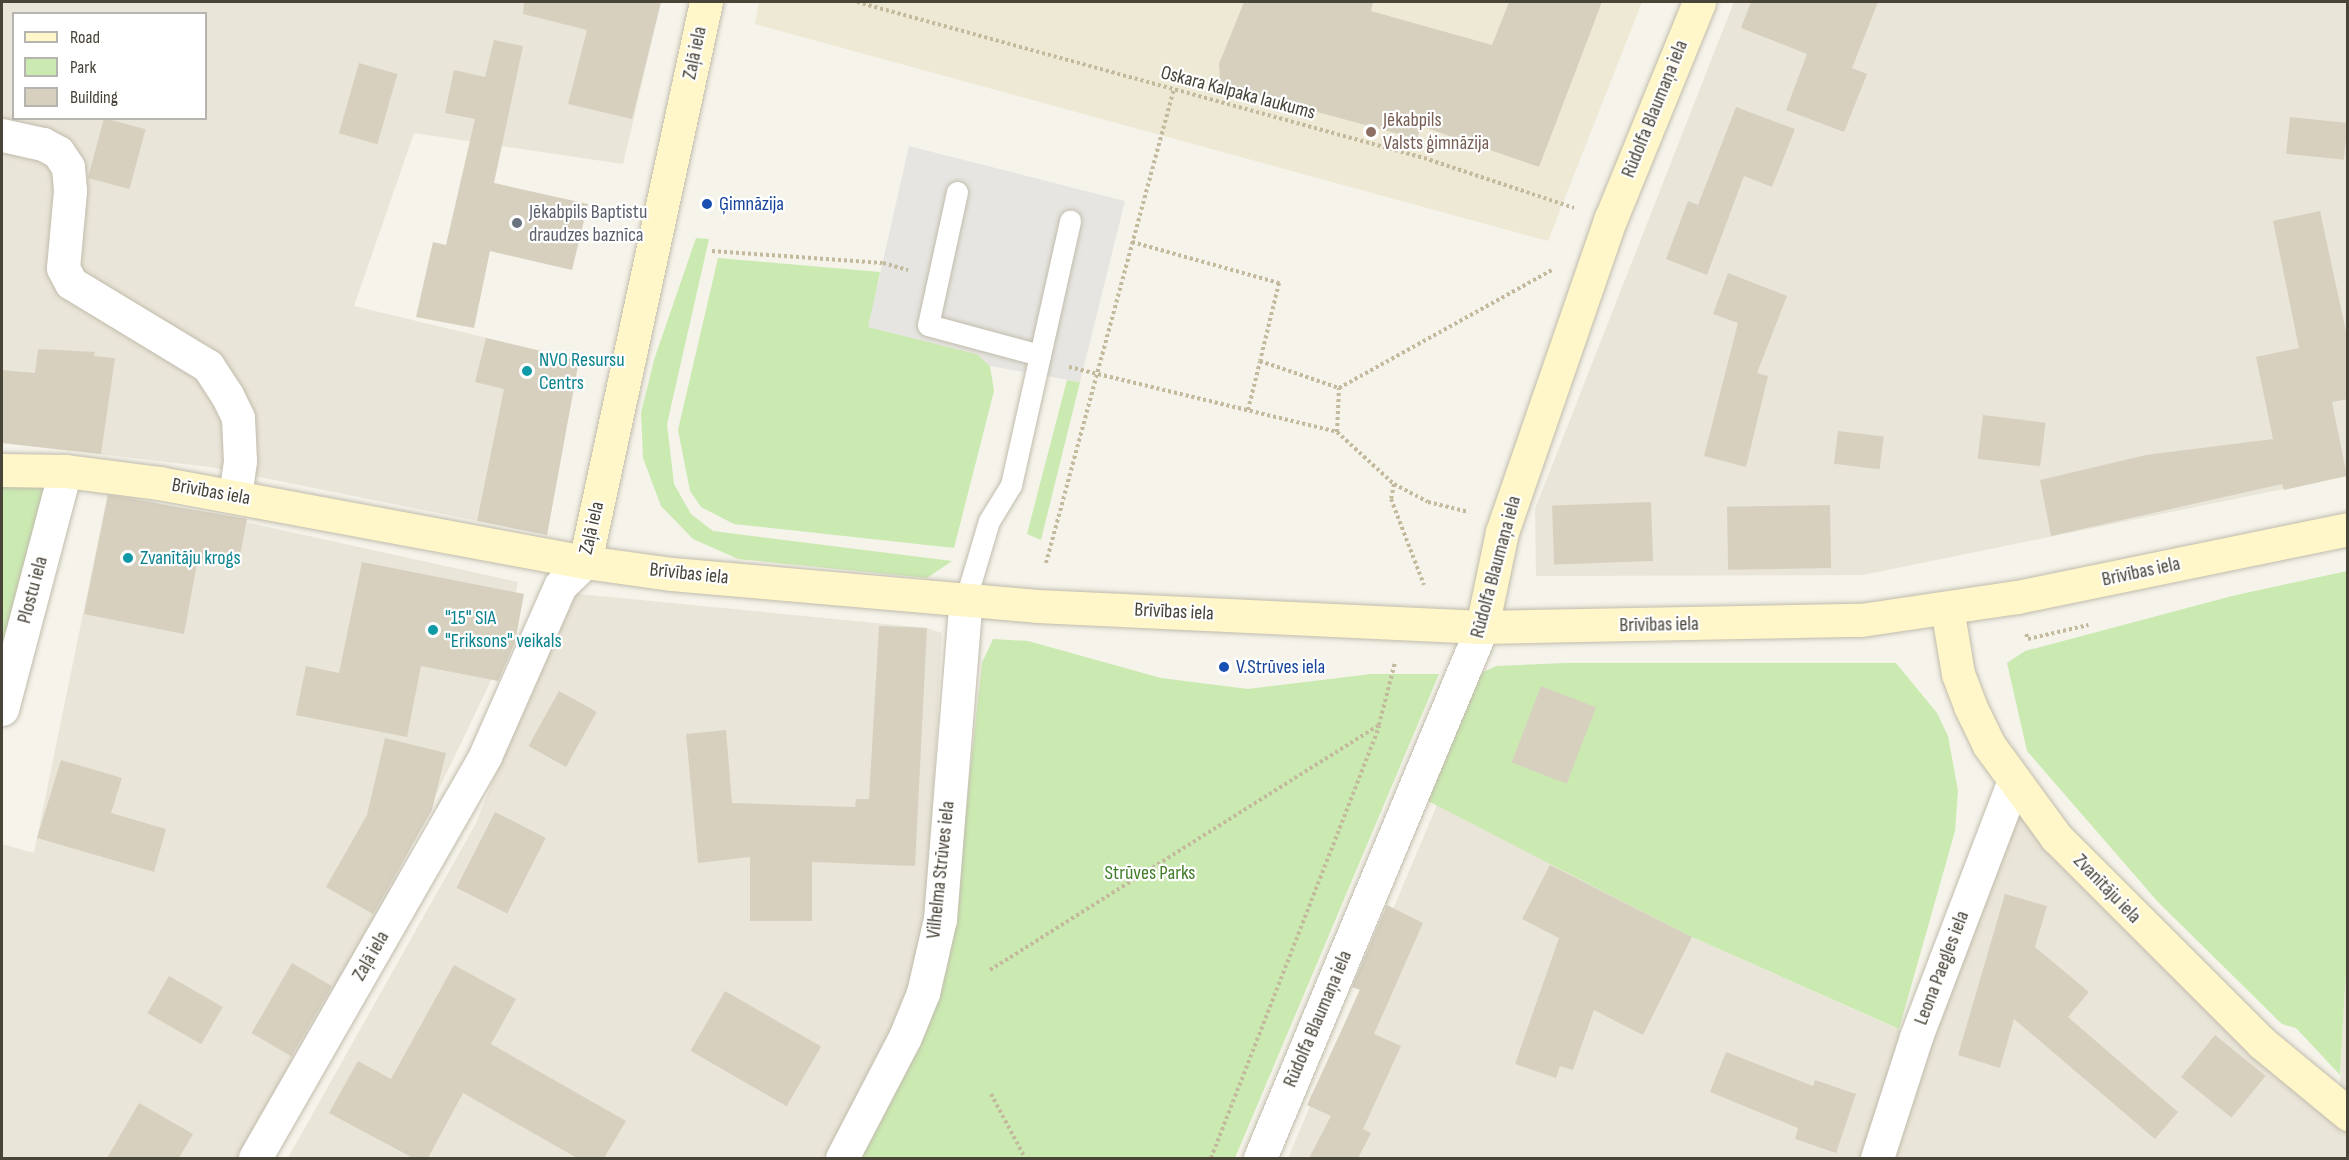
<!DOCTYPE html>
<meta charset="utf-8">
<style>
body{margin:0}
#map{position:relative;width:2349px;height:1160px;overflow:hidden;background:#f5f3ea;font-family:"Sofia Sans Condensed",sans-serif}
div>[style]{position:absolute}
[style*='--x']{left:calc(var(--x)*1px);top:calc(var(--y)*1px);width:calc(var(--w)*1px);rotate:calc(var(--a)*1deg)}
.residential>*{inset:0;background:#e9e5d8}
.education>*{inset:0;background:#eee9d4}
.green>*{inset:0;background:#cbeab2}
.parking>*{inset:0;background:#e7e5e1}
.building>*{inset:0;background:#d7d0bf;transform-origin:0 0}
.path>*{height:4px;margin-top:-2px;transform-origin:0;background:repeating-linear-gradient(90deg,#c3b99d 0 3px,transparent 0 6px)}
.roads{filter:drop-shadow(0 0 2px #c1bcac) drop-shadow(0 0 2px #c1bcac)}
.lane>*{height:21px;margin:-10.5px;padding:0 10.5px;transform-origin:10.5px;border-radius:10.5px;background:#fff}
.street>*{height:33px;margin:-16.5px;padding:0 16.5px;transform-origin:16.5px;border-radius:16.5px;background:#fff}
.secondary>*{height:33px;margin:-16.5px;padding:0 16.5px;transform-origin:16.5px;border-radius:16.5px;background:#fff7ca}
.dots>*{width:16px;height:16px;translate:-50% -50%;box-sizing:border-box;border:3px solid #fff;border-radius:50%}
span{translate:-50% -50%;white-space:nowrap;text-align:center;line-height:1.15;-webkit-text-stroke:4.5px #fff;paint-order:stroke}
.street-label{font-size:20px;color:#494438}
.education-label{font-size:20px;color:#785e54}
.left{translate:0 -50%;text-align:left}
.transit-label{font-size:20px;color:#164399}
.worship-label{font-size:20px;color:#5b616d}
.culture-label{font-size:20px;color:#0d838f}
.park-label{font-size:20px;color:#417d29}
.frame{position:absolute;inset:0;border:3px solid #494438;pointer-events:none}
.legend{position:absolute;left:12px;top:12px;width:195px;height:108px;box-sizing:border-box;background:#fff;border:2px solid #b6b4af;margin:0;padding:8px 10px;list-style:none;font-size:18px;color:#494438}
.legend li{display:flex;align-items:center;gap:12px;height:30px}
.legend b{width:30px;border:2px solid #b6b4af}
</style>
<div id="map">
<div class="residential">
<i style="clip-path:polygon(evenodd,2px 2px,661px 2px,623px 164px,414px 133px,354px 306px,579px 360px,547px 535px,210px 467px,2px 443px,2px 2px,14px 14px,206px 14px,206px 118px,14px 118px,14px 14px)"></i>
<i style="clip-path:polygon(1734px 2px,2347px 2px,2347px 476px,1863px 575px,1536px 576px,1535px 509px)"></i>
<i style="clip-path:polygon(108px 492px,518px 582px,500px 662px,346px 982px,240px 1158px,2px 1158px,2px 844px,34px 853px)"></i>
<i style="clip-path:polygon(568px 593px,927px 628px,942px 633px,927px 917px,916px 986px,824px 1158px,288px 1158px,476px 823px)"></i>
<i style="clip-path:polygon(2014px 780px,2339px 1107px,2347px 935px,2347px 1158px,1288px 1158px,1437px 805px,1692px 937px,1916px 1037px)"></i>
</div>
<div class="education">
<i style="clip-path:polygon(759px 2px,1642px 2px,1548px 241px,755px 24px)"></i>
</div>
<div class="green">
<i style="clip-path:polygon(696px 238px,709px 239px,667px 424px,674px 484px,691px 514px,713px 531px,952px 561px,927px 578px,738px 559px,693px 539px,661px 506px,643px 458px,641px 413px,654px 360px)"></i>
<i style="clip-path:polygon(718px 258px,880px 272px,869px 327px,977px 354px,990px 366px,994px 391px,954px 548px,734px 524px,701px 507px,690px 491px,678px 430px)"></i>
<i style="clip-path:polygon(1067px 380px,1080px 382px,1041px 540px,1027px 534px)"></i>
<i style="clip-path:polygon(2px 470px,65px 471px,2px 709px)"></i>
<i style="clip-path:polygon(2347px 571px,2348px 935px,2340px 1075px,2296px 1028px,2282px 1024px,2158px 902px,2027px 751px,2007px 663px,2025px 651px,2232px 596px)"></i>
<i style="clip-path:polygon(993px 639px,1028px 641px,1161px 678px,1248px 689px,1371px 674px,1439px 674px,1235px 1158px,854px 1158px,953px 927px,982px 663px)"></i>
<i style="clip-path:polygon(1565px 663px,1896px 663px,1937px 713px,1948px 736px,1958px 791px,1955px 831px,1899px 1029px,1692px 937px,1428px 801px,1479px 674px,1496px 666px)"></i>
</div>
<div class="parking">
<i style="clip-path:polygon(909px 146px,1125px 201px,1080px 382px,990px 366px,977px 354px,868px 327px)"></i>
</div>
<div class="building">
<i style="clip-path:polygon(524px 2px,661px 2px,632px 119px,568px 104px,587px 30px,523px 14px)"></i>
<i style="clip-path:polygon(1244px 2px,1373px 2px,1371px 11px,1492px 45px,1509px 2px,1602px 2px,1539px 167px,1421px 126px,1417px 139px,1225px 87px,1220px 80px,1219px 64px)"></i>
<i style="clip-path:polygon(1751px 2px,1878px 2px,1852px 68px,1867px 74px,1844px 132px,1786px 110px,1807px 54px,1741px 28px)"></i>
<i style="clip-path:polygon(494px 40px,523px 46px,494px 183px,588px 204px,572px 270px,490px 251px,474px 328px,416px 317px,433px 242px,446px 245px,475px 119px,445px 113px,454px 70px,485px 77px)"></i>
<i style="left:359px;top:63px;width:40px;height:73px;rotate:16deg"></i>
<i style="clip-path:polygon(1736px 107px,1795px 129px,1772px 187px,1744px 176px,1707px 275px,1666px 259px,1688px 201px,1698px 205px)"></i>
<i style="left:2290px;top:117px;width:58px;height:37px;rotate:6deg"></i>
<i style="left:104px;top:118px;width:43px;height:62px;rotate:15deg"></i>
<i style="clip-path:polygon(2320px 211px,2348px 341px,2348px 399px,2332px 402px,2347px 476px,2284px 490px,2282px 484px,2051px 536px,2040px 480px,2146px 455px,2273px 439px,2256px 357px,2299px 348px,2273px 221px)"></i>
<i style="clip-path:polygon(1728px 273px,1787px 296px,1757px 373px,1768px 376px,1746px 467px,1704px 456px,1738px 323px,1713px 314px)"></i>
<i style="clip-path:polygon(486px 338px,579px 360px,547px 535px,477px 521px,504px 389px,475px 382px)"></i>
<i style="clip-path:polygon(38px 349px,95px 352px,94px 356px,115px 358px,101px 454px,2px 443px,2px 370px,35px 373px)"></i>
<i style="left:1983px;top:415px;width:63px;height:44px;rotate:7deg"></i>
<i style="left:1838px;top:431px;width:46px;height:33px;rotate:7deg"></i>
<i style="clip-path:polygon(108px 495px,247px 519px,238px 566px,198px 558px,184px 634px,84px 614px)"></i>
<i style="left:1651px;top:502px;width:59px;height:99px;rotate:88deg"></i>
<i style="left:1830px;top:505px;width:63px;height:103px;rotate:89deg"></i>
<i style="clip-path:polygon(362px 562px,524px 594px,515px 642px,498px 681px,421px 666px,407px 737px,296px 715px,306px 666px,339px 673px)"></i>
<i style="clip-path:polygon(879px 626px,927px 628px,915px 866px,812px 862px,812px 921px,750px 921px,750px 857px,698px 863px,686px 734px,726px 730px,732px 803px,855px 807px,856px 799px,869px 799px)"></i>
<i style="left:1541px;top:686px;width:59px;height:82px;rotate:21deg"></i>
<i style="left:559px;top:691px;width:43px;height:63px;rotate:29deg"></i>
<i style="clip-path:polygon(385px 738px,446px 753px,432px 810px,373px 914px,326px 887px,367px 815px)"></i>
<i style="clip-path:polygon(61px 760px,122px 778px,111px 813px,166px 829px,154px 872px,37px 838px)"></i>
<i style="left:495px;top:812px;width:57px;height:85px;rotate:27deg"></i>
<i style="clip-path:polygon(1550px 865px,1692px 937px,1643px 1035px,1594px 1010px,1573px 1070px,1560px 1066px,1556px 1078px,1515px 1064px,1559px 938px,1522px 919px)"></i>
<i style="clip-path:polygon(2005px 894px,2047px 906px,2035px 947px,2089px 992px,2068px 1017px,2178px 1112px,2155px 1139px,2014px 1019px,2000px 1068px,1958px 1055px)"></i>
<i style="clip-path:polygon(1387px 905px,1423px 923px,1374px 1034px,1401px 1046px,1363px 1129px,1371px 1133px,1358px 1158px,1309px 1158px,1331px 1116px,1307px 1105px,1360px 990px,1352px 987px)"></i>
<i style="left:292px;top:963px;width:46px;height:81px;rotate:30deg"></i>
<i style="clip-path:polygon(454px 965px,516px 999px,491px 1044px,626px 1121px,604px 1158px,577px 1158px,463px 1093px,428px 1158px,413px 1158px,329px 1113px,358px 1061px,391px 1079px)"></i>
<i style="left:169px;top:976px;width:62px;height:43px;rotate:30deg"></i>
<i style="left:725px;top:991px;width:111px;height:69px;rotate:30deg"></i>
<i style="left:2215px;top:1035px;width:65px;height:54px;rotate:39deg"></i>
<i style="clip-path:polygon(1726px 1052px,1813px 1086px,1815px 1080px,1856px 1094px,1836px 1153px,1795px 1139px,1798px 1128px,1710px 1092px)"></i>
<i style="clip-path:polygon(139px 1103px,193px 1134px,179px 1158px,107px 1158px)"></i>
</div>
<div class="path">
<i style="--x:857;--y:2;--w:588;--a:15.38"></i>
<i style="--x:1424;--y:158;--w:158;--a:18.4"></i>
<i style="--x:1132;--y:242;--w:153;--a:15.6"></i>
<i style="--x:1279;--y:283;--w:80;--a:103.7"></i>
<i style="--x:1260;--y:361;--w:83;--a:18.9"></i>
<i style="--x:712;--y:251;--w:171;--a:4"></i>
<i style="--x:883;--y:263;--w:26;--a:16"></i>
<i style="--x:1069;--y:367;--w:276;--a:13.6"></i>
<i style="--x:1337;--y:432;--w:77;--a:42.4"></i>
<i style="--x:1394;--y:484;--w:38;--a:28"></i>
<i style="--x:1428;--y:502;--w:42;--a:13.7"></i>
<i style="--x:1248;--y:410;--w:50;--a:-76.2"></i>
<i style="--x:1337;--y:432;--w:44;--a:-87.4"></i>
<i style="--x:1339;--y:388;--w:244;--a:-29"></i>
<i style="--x:1394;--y:484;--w:15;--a:101"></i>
<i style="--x:1391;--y:499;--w:92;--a:69"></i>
<i style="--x:1046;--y:563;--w:489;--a:-74.9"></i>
<i style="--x:2026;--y:634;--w:5;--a:68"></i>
<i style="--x:2028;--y:639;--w:62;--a:-13.1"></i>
<i style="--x:990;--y:970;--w:460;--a:-32.2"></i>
<i style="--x:1379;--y:725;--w:65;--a:-75.7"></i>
<i style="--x:991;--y:1094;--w:72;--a:62"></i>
<i style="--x:1211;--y:1158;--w:464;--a:-68.7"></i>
</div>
<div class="roads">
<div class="lane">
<i style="--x:957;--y:192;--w:136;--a:102.3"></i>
<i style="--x:928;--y:325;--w:116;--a:15"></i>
<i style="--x:966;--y:598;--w:80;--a:-73.4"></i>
<i style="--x:989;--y:521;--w:42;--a:-58.6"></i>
<i style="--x:1011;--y:485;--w:271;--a:-77.4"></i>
</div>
<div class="street">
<i style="--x:2;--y:135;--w:42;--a:12.4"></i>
<i style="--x:43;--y:144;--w:17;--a:28"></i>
<i style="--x:58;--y:152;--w:18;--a:56"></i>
<i style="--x:68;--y:167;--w:24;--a:85"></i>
<i style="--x:70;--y:191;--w:77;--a:95.2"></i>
<i style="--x:63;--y:268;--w:17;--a:62"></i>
<i style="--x:71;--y:283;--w:160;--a:31.2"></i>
<i style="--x:208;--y:366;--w:35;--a:57"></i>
<i style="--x:227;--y:395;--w:25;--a:64"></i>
<i style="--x:238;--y:418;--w:43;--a:87.3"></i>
<i style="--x:240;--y:461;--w:35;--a:98"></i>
<i style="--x:2;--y:709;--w:246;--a:-75.2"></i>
<i style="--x:255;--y:1158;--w:463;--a:-60.2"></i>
<i style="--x:485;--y:756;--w:186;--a:-66.2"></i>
<i style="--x:560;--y:586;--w:35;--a:-44"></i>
<i style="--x:842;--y:1158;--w:136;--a:-62.5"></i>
<i style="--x:905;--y:1037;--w:48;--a:-67.8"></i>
<i style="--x:923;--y:993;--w:76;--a:-77.1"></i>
<i style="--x:940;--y:919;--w:322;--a:-85.4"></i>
<i style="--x:1260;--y:1158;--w:576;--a:-67.31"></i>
<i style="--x:1877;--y:1158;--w:127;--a:-72.1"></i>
<i style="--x:1916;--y:1037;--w:275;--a:-69.1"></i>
</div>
<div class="secondary">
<i style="--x:2;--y:470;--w:63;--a:0.9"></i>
<i style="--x:65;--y:471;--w:95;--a:7.3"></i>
<i style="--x:159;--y:483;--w:433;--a:10.5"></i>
<i style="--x:585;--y:562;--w:88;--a:7.9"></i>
<i style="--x:672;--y:574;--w:366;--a:5"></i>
<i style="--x:1037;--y:606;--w:445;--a:2.7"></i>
<i style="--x:1482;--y:627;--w:379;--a:-1.1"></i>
<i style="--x:1861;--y:620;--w:158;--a:-8.4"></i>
<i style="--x:2017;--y:597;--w:338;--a:-11.6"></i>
<i style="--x:585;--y:562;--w:573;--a:-77.81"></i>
<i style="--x:1947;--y:608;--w:67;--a:80.5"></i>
<i style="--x:1958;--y:674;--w:34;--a:69"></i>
<i style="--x:1970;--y:706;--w:43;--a:64"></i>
<i style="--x:1989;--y:745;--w:114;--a:53.9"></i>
<i style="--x:2056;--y:837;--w:291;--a:45"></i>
<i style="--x:2262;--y:1043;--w:112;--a:39.5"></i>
<i style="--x:1482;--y:627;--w:97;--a:-78.1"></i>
<i style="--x:1502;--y:532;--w:332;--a:-70.9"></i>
<i style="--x:1611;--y:218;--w:233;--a:-67.8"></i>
</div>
</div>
<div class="dots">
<i style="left:1371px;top:132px;background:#8d6e63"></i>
<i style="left:707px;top:204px;background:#1a4fb4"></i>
<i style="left:517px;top:223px;background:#6b7280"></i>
<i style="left:527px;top:371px;background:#0f9aa8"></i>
<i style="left:128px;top:558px;background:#0f9aa8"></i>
<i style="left:433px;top:630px;background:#0f9aa8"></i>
<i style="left:1224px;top:667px;background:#1a4fb4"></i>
</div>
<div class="street-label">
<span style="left:695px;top:53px;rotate:-78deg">Zaļā iela</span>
<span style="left:1238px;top:93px;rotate:15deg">Oskara Kalpaka laukums</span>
<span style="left:1655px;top:109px;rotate:-68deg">Rūdolfa Blaumaņa iela</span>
<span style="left:211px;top:492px;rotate:10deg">Brīvības iela</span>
<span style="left:592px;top:528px;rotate:-77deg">Zaļā iela</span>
<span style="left:1496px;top:567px;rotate:-75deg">Rūdolfa Blaumaņa iela</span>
<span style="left:2141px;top:572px;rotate:-12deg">Brīvības iela</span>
<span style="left:689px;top:574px;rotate:6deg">Brīvības iela</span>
<span style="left:33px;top:590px;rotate:-75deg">Plostu iela</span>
<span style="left:1174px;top:612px;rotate:3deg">Brīvības iela</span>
<span style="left:1659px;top:625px;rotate:-1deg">Brīvības iela</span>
<span style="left:941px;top:870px;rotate:-84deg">Vilhelma Strūves iela</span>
<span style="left:2107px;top:889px;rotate:46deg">Zvanītāju iela</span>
<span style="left:371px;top:956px;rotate:-60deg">Zaļā iela</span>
<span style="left:1942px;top:968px;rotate:-69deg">Leona Paegles iela</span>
<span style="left:1318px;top:1019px;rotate:-67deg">Rūdolfa Blaumaņa iela</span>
</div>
<div class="education-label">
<span class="left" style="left:1383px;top:132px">Jēkabpils<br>Valsts ģimnāzija</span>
</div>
<div class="transit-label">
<span class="left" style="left:719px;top:204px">Ģimnāzija</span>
<span class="left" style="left:1236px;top:667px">V.Strūves iela</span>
</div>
<div class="worship-label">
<span class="left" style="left:529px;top:224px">Jēkabpils Baptistu<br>draudzes baznīca</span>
</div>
<div class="culture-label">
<span class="left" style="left:539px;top:372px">NVO Resursu<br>Centrs</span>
<span class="left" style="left:140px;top:558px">Zvanītāju krogs</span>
<span class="left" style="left:445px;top:630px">"15" SIA<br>"Eriksons" veikals</span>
</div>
<div class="park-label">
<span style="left:1150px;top:873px">Strūves Parks</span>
</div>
<div class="frame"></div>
<ul class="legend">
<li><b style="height:8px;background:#fff7ca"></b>Road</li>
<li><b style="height:16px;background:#cbeab2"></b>Park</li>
<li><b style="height:16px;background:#d7d0bf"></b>Building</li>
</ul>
</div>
